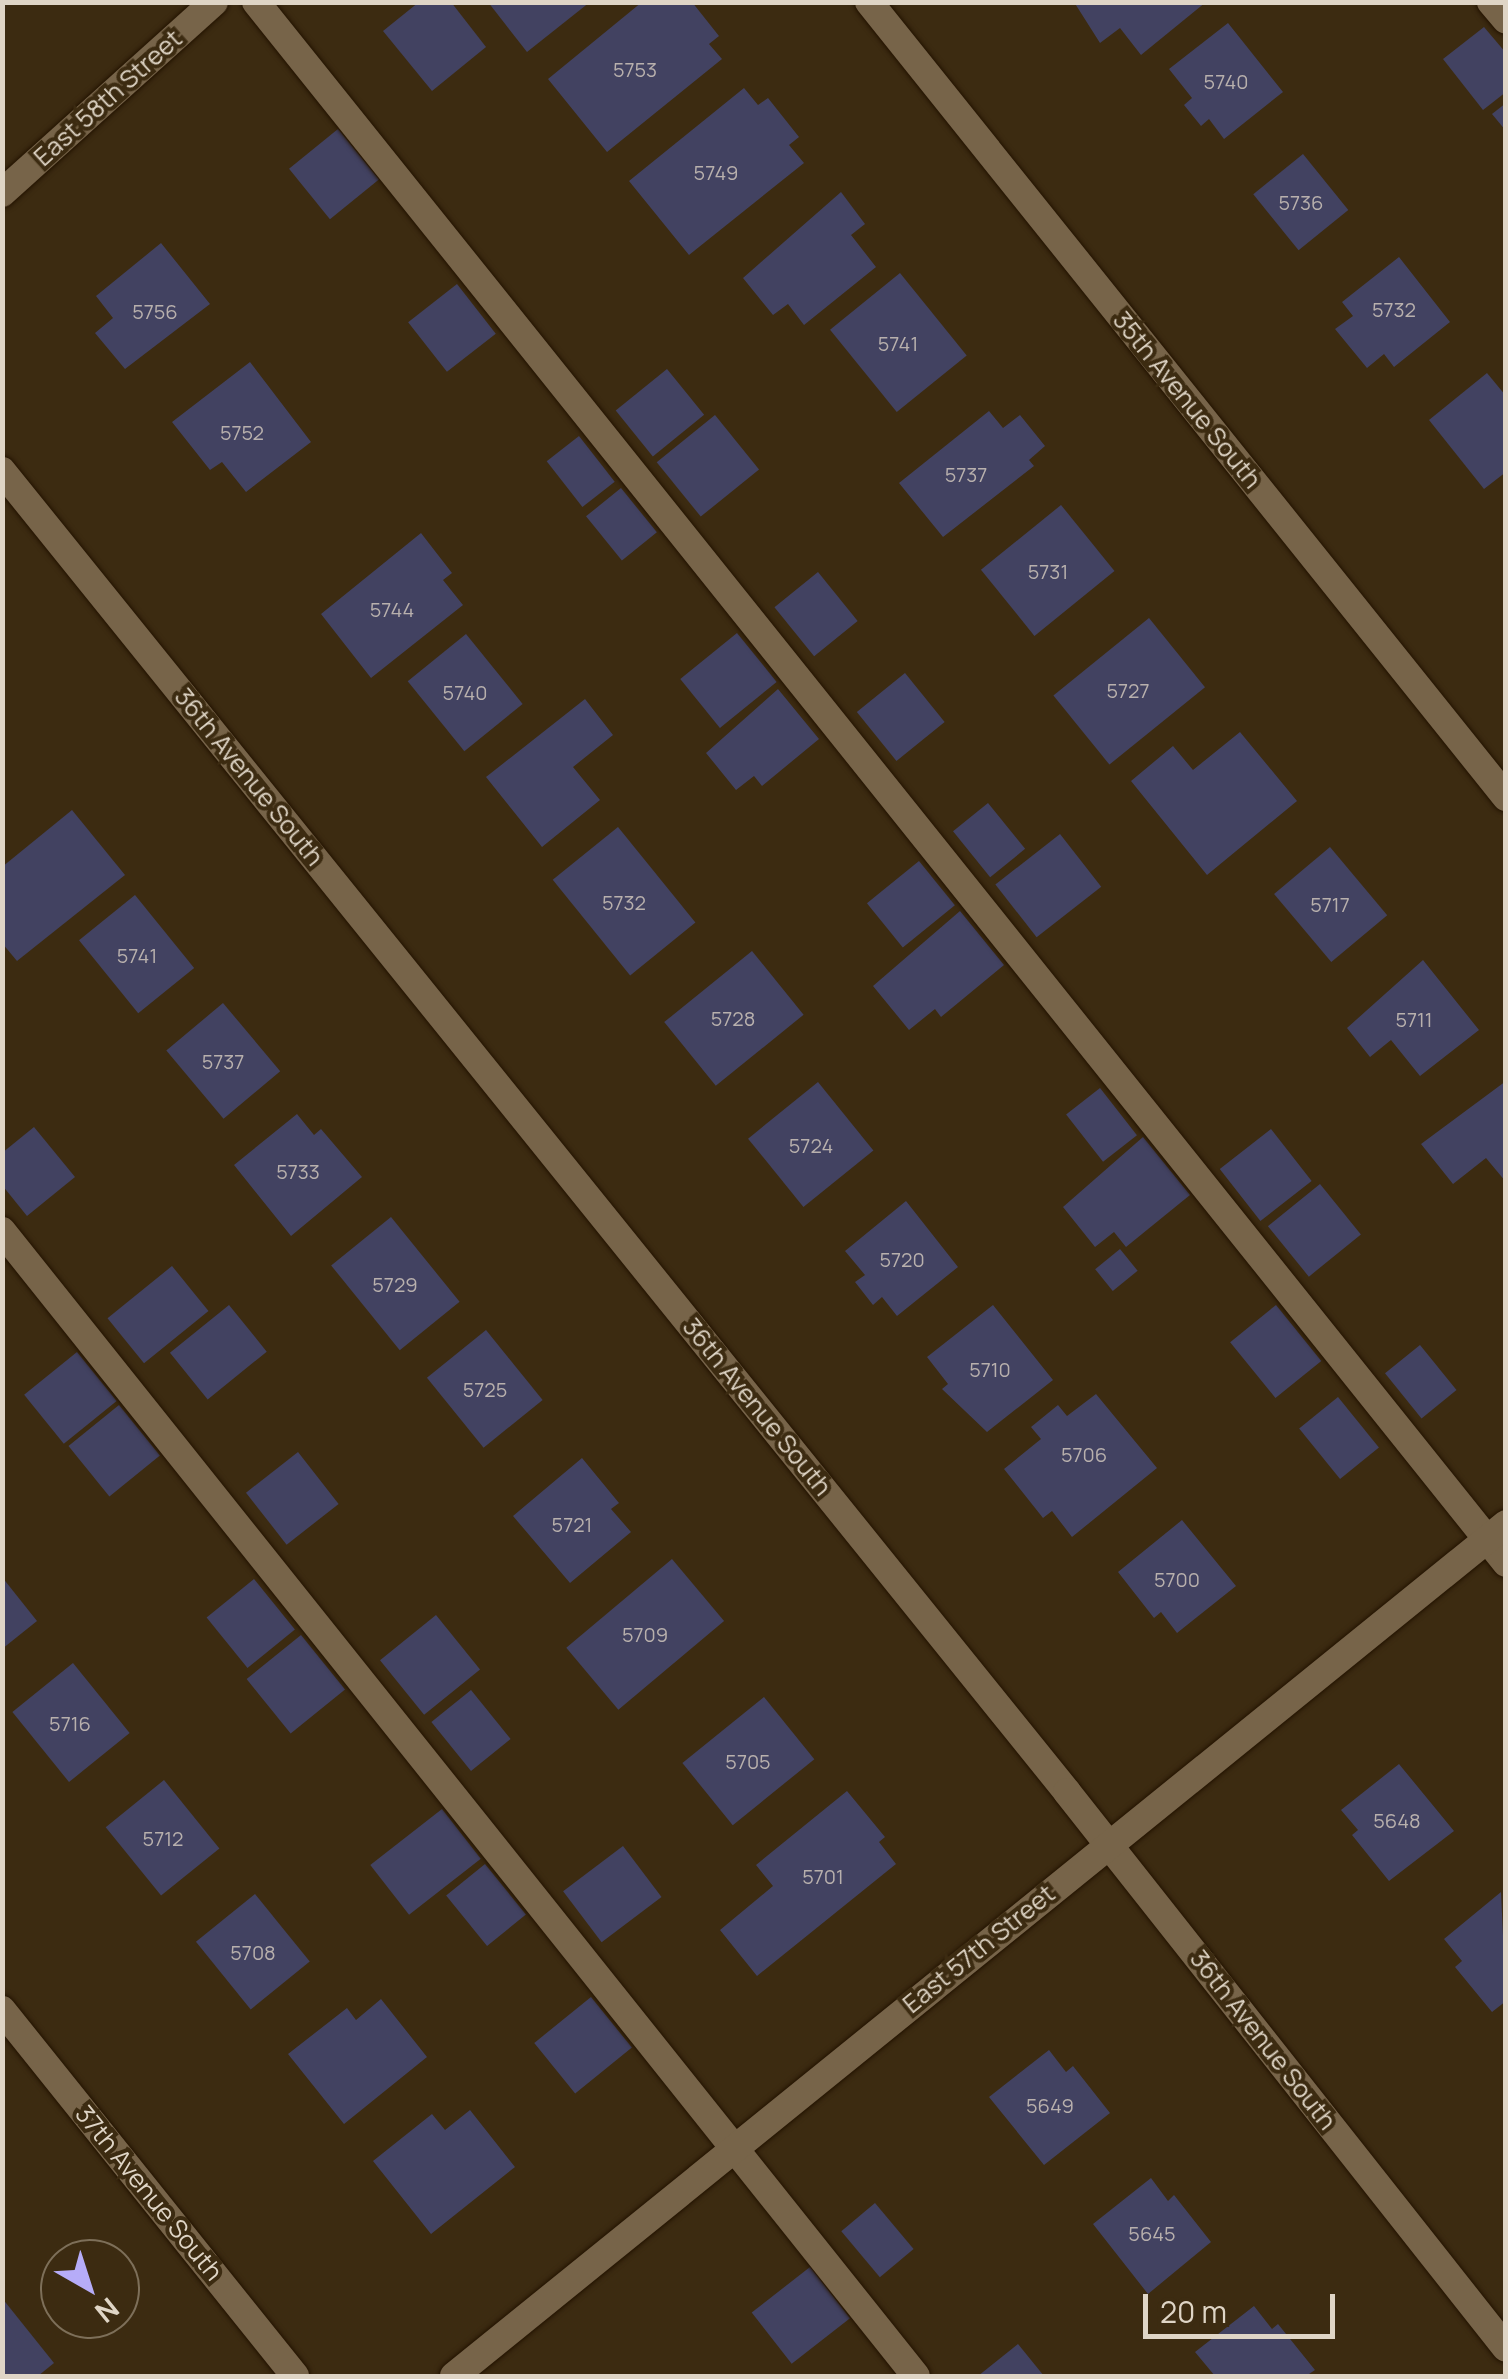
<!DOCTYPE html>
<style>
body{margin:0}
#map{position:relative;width:1508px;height:2379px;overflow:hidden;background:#3c2b11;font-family:Manrope,sans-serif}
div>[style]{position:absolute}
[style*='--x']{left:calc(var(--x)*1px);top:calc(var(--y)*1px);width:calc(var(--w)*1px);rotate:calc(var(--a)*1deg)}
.building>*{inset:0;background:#424261;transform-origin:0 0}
.roads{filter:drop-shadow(0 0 2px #231300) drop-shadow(0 0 2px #231300)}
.service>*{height:28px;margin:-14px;padding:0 14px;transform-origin:14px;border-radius:14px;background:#776449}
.minor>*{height:28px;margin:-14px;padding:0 14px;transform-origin:14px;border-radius:14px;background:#776449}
span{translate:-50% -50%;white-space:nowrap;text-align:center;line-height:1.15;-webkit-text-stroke:8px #3c2b11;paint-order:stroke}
.number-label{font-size:20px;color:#b8b0ad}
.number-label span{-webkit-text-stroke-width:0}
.street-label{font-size:25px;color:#dfd5c6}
.frame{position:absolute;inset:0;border:5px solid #dfd5c6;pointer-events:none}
.north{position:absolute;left:40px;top:2239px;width:100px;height:100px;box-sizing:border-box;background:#3c2b11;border:2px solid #7d6f59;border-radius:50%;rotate:141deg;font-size:28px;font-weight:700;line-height:40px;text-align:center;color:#dfd5c6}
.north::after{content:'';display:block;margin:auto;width:35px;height:45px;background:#b6acf8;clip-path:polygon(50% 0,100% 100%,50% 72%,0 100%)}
.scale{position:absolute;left:1143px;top:2294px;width:192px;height:45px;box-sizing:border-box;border:5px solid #dfd5c6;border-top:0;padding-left:12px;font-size:30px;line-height:35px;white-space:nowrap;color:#dfd5c6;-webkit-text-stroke:8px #3c2b11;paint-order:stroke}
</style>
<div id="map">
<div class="building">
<i style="clip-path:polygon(419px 2px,451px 2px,486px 47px,432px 91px,383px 31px)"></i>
<i style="clip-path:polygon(488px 2px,590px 2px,527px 52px)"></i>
<i style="clip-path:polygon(642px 2px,692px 2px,719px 36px,709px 44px,722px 59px,607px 152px,548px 79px)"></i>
<i style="clip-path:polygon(1074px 2px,1206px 2px,1141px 55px,1120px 28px,1100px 43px)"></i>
<i style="clip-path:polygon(1228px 23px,1283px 92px,1224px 139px,1209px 119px,1201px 126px,1184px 105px,1192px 98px,1169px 69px)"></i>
<i style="clip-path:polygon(1484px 27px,1506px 53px,1506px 92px,1483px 110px,1443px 59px)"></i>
<i style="clip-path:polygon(744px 88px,758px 105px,768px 98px,799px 137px,789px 145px,804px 163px,689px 255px,629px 181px)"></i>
<i style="clip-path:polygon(1506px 103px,1506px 131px,1492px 114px)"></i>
<i style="left:338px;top:129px;width:65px;height:63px;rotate:51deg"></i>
<i style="left:1303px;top:154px;width:72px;height:64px;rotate:51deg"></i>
<i style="clip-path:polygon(841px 192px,865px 224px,851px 235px,876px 267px,804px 325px,788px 304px,773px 315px,743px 278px)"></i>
<i style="clip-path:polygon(161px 243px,210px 304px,125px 369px,95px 333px,113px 318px,96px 296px)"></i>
<i style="clip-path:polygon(1399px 257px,1450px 322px,1394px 367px,1384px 354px,1367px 368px,1335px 329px,1353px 316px,1342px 302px)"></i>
<i style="left:900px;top:273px;width:106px;height:90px;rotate:51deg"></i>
<i style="left:457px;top:284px;width:63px;height:62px;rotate:52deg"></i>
<i style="clip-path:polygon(250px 362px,311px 442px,246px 492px,222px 462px,210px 470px,172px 422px)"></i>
<i style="left:667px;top:369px;width:59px;height:66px;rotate:51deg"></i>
<i style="clip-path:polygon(1487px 373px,1506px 396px,1506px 472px,1484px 489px,1429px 420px)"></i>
<i style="clip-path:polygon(989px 411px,1003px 428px,1020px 415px,1045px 446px,1029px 460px,1034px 466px,943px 537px,899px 483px)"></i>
<i style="left:715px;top:415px;width:70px;height:75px;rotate:51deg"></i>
<i style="left:579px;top:436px;width:58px;height:41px;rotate:52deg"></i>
<i style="left:621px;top:488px;width:57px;height:45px;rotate:51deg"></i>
<i style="left:1061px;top:505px;width:85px;height:103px;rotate:51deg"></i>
<i style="clip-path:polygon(421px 533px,452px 573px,443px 580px,463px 605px,371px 678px,321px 614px)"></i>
<i style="left:818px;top:572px;width:63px;height:56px;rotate:51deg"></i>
<i style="left:1149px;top:618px;width:89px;height:123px;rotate:51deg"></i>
<i style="left:737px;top:633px;width:63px;height:73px;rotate:51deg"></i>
<i style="left:466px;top:634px;width:90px;height:75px;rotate:51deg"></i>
<i style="left:905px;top:673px;width:63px;height:62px;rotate:51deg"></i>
<i style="clip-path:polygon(778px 689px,819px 739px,762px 786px,754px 776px,736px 790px,706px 753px)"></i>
<i style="clip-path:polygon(585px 699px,613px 735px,573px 767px,600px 800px,542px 847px,486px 777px)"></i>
<i style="clip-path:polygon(1240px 732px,1297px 801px,1207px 875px,1131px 781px,1173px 746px,1193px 770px)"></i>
<i style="left:988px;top:803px;width:59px;height:45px;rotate:51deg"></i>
<i style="clip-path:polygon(72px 810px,125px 875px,17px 961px,2px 943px,2px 867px)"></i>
<i style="left:618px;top:827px;width:123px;height:84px;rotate:51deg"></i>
<i style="left:1060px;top:834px;width:67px;height:82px;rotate:52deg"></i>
<i style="left:1330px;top:847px;width:89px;height:73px;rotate:50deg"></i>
<i style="left:919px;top:861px;width:57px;height:67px;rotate:51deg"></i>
<i style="left:135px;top:895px;width:94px;height:72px;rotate:51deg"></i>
<i style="clip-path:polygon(960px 911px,1004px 965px,941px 1017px,935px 1009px,909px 1030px,873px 986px)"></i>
<i style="left:752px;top:951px;width:82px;height:113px;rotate:51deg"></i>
<i style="clip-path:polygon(1423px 960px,1479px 1030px,1420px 1076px,1391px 1040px,1370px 1057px,1347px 1028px)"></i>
<i style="left:223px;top:1003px;width:89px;height:74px;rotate:50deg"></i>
<i style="clip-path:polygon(1506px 1081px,1506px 1182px,1486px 1158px,1453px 1184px,1421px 1144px)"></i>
<i style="left:818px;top:1082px;width:88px;height:90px;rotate:51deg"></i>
<i style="left:1100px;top:1088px;width:60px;height:43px;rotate:52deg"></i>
<i style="clip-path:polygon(297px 1114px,314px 1135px,321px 1129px,362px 1177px,291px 1236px,234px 1165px)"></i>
<i style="clip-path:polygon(34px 1127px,75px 1177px,27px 1216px,2px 1185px,2px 1153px)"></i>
<i style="left:1271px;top:1129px;width:66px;height:65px;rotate:52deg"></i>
<i style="clip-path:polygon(1143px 1137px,1190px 1195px,1126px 1247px,1114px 1232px,1095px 1247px,1063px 1207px)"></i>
<i style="left:1320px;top:1184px;width:65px;height:67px;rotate:51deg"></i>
<i style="clip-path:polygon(906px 1201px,958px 1267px,897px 1316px,882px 1297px,873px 1305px,855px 1282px,865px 1275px,845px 1251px)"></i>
<i style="left:391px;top:1217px;width:109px;height:77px;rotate:51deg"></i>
<i style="left:1120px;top:1249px;width:28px;height:32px;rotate:51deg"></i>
<i style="left:172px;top:1266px;width:58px;height:83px;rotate:51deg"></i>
<i style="left:229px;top:1305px;width:60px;height:76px;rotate:51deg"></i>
<i style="clip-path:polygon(993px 1305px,1053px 1380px,987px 1432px,942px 1389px,948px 1384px,927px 1357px)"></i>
<i style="left:1276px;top:1305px;width:72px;height:59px;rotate:51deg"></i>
<i style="left:486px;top:1330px;width:90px;height:76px;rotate:51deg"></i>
<i style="left:1420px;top:1345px;width:58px;height:45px;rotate:51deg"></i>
<i style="left:77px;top:1352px;width:63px;height:68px;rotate:51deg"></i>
<i style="clip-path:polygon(1096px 1394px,1157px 1468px,1072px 1537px,1052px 1511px,1043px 1518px,1004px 1469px,1041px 1439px,1031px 1427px,1058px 1405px,1067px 1416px)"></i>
<i style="left:1338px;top:1397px;width:65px;height:50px;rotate:51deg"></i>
<i style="left:119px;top:1405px;width:65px;height:65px;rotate:51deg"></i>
<i style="left:298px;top:1452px;width:66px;height:66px;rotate:52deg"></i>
<i style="clip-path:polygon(582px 1458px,619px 1503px,611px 1509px,631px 1532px,570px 1583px,513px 1516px)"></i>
<i style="clip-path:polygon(1182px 1520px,1236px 1586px,1177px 1633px,1161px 1612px,1154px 1618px,1118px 1572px)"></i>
<i style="left:672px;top:1559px;width:81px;height:138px;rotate:50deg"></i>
<i style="clip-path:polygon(2px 1577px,37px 1621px,2px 1649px)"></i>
<i style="left:254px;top:1579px;width:65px;height:61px;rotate:51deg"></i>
<i style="left:436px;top:1615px;width:70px;height:72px;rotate:51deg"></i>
<i style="left:301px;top:1635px;width:70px;height:70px;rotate:51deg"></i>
<i style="left:73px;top:1663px;width:90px;height:78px;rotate:51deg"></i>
<i style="left:471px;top:1690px;width:63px;height:51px;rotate:51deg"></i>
<i style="left:764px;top:1697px;width:80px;height:105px;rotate:51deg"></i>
<i style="clip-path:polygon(1399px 1764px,1454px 1831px,1389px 1881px,1352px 1835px,1358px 1830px,1341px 1810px)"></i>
<i style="left:164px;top:1780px;width:88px;height:75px;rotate:51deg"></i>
<i style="clip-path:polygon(847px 1791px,885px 1837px,879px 1842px,896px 1864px,757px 1976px,720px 1930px,773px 1886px,756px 1865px)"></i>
<i style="left:442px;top:1809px;width:63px;height:91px;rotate:52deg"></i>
<i style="left:623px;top:1846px;width:64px;height:75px;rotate:53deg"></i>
<i style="left:485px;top:1864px;width:65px;height:50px;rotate:51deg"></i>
<i style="clip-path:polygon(1501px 1892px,1506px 2001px,1492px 2012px,1455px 1967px,1462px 1961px,1444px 1939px)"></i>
<i style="left:255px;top:1894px;width:87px;height:76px;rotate:51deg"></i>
<i style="left:591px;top:1997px;width:65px;height:73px;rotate:51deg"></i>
<i style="clip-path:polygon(381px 1999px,427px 2057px,344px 2124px,288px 2054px,347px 2008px,356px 2020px)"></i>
<i style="clip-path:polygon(1049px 2050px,1066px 2072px,1073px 2066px,1110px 2113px,1044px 2165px,989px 2097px)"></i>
<i style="clip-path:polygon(470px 2110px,515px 2167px,431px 2234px,373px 2161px,432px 2114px,445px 2130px)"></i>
<i style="clip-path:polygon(1151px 2178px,1168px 2201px,1174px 2195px,1211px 2242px,1148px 2294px,1093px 2224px)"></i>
<i style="left:875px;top:2203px;width:60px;height:44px;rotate:50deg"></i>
<i style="left:810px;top:2267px;width:65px;height:74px;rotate:52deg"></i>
<i style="clip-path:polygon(2px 2298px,54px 2363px,38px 2376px,2px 2376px)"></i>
<i style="clip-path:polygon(1254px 2306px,1272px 2329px,1278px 2324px,1315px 2370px,1306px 2376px,1215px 2376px,1195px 2352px)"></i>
<i style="clip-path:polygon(1018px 2344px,1044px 2376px,978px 2376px)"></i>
</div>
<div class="roads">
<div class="service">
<i style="--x:256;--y:2;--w:2000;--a:51.31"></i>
<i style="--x:1491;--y:2;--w:23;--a:50"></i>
<i style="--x:2;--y:1231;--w:1465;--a:51.4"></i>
</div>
<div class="minor">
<i style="--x:869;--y:2;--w:1019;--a:51.3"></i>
<i style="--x:2;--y:193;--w:285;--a:-42"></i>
<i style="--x:2;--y:471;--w:1697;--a:51.12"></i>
<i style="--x:1067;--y:1792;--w:708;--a:51.71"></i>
<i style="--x:2;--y:2010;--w:469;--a:51.3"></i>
<i style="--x:454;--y:2376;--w:1354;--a:-39"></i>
</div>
</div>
<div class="number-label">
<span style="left:635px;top:69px">5753</span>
<span style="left:1226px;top:81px">5740</span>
<span style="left:716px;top:172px">5749</span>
<span style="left:1301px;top:202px">5736</span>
<span style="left:1394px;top:309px">5732</span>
<span style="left:155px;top:311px">5756</span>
<span style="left:898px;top:343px">5741</span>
<span style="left:242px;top:432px">5752</span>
<span style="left:966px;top:474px">5737</span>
<span style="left:1048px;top:571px">5731</span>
<span style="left:392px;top:609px">5744</span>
<span style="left:1128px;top:690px">5727</span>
<span style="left:465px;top:692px">5740</span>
<span style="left:624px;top:902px">5732</span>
<span style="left:1330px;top:904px">5717</span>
<span style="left:137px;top:955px">5741</span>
<span style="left:733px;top:1018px">5728</span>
<span style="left:1414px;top:1019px">5711</span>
<span style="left:223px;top:1061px">5737</span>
<span style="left:811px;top:1145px">5724</span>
<span style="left:298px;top:1171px">5733</span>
<span style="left:902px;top:1259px">5720</span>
<span style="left:395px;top:1284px">5729</span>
<span style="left:990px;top:1369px">5710</span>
<span style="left:485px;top:1389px">5725</span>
<span style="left:1084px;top:1454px">5706</span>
<span style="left:572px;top:1524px">5721</span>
<span style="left:1177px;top:1579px">5700</span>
<span style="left:645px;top:1634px">5709</span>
<span style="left:70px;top:1723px">5716</span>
<span style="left:748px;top:1761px">5705</span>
<span style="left:1397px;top:1820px">5648</span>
<span style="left:163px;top:1838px">5712</span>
<span style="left:823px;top:1876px">5701</span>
<span style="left:253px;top:1952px">5708</span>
<span style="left:1050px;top:2105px">5649</span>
<span style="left:1152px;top:2233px">5645</span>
</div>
<div class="street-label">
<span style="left:108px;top:98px;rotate:-42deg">East 58th Street</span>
<span style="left:1187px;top:400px;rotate:51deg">35th Avenue South</span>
<span style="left:249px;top:777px;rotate:51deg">36th Avenue South</span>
<span style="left:757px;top:1407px;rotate:51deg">36th Avenue South</span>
<span style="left:979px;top:1949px;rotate:-39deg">East 57th Street</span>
<span style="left:1263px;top:2040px;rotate:52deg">36th Avenue South</span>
<span style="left:149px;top:2193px;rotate:51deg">37th Avenue South</span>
</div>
<div class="frame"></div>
<div class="north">N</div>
<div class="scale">20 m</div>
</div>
